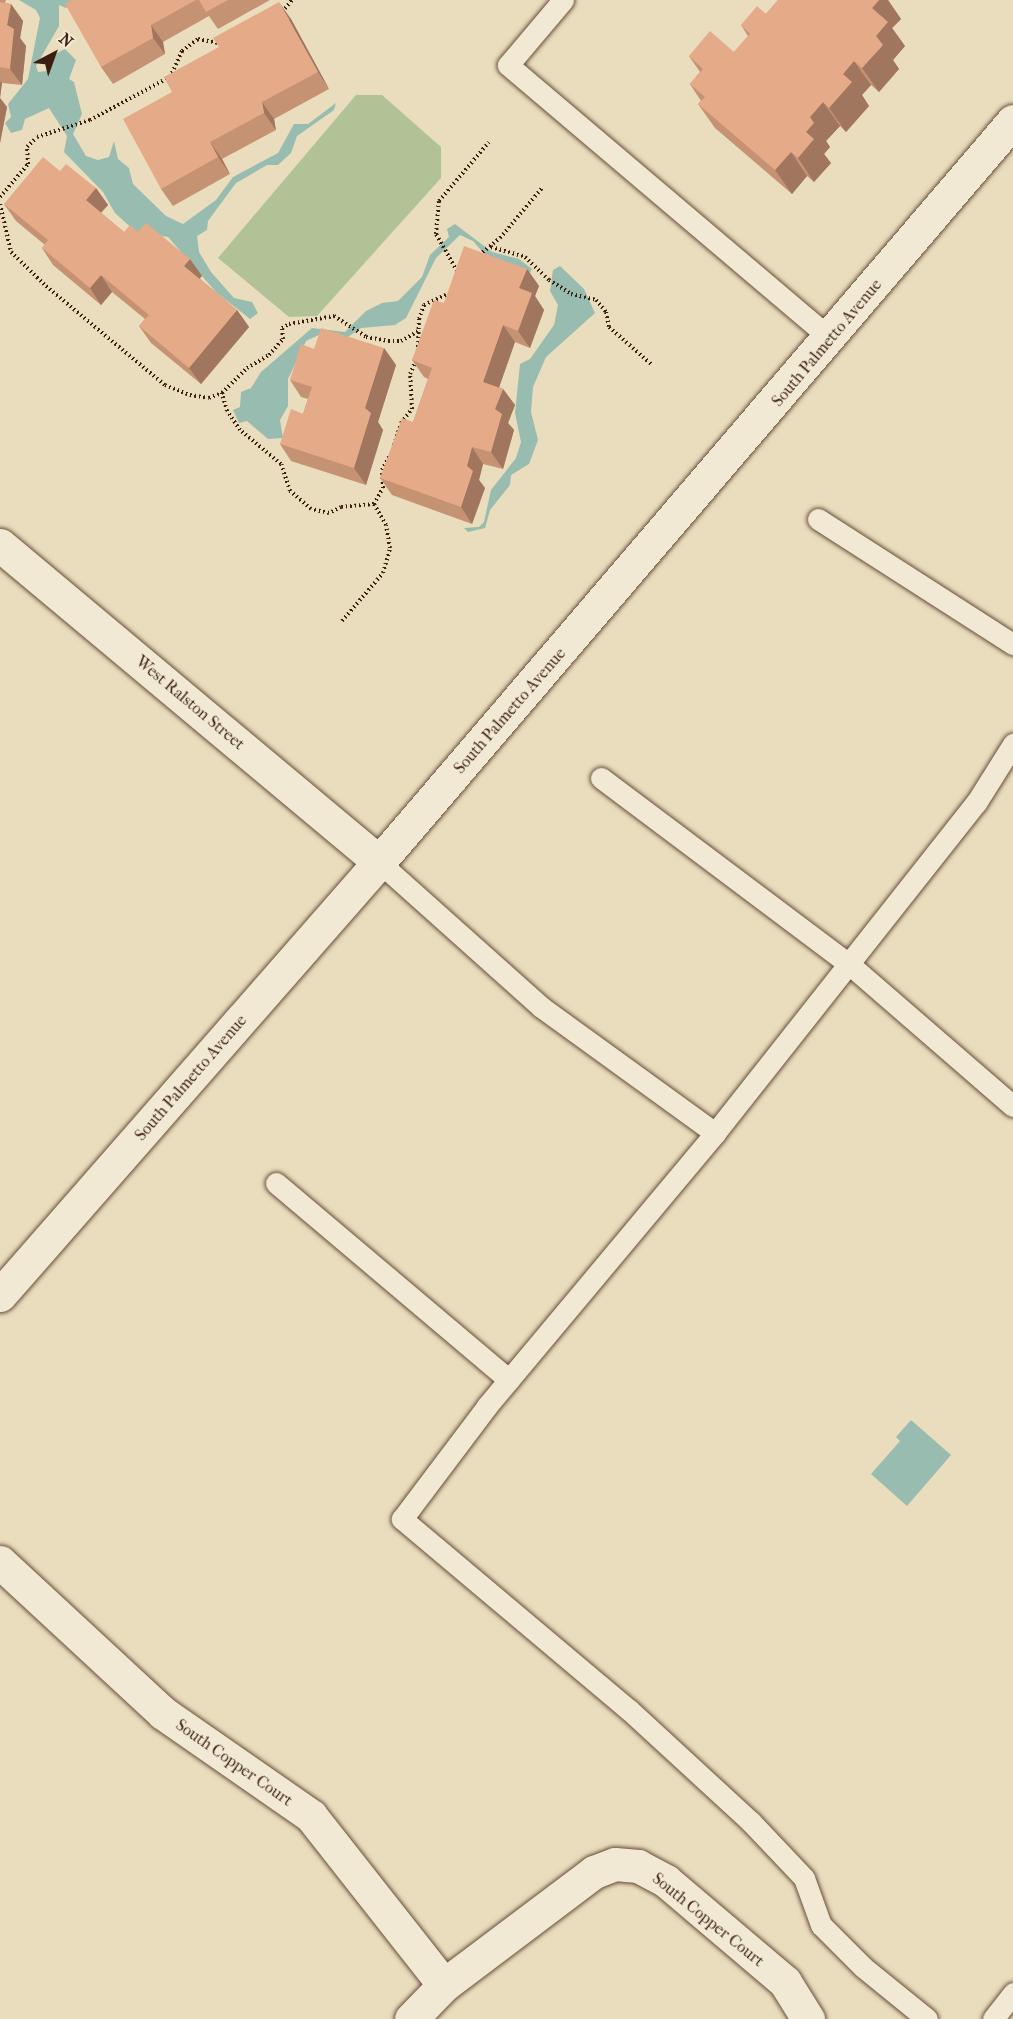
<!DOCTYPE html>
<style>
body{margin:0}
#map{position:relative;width:1013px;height:2019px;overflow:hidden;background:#eaddbd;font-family:"IM FELL French Canon",serif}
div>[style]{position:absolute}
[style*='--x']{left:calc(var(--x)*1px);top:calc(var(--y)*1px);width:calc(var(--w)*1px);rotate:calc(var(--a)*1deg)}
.green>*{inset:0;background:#b1c296}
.water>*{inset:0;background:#98bcaf}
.path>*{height:4px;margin-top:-2px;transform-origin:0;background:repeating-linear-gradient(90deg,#3b1e0f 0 1.5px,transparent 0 4.5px)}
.roads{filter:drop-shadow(0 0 2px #674e3a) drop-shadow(0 0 2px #674e3a)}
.service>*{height:21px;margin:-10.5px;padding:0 10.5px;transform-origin:10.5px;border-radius:10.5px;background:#f1e9d4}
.minor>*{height:33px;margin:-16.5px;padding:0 16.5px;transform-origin:16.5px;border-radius:16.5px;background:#f1e9d4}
.wall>*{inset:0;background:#c59274}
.shaded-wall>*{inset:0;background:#a0775e}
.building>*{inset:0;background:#e5aa87}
span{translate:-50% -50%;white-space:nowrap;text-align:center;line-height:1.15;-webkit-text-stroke:5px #f1e9d4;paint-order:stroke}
.street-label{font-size:16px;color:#3b1e0f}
.north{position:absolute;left:24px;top:24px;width:60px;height:60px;-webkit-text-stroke:4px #f1e9d4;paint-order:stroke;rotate:41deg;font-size:16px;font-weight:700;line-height:24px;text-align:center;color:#3b1e0f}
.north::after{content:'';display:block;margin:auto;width:21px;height:27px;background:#3b1e0f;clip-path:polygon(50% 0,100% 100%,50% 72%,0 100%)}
</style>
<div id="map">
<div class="green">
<i style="clip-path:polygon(356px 95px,382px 95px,441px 147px,441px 178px,317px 316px,289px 317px,218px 258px)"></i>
</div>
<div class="water">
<i style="clip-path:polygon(19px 0,77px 0,66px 8px,59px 5px,59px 26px,36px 66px,38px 72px,47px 71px,57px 53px,65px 49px,76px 60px,69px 79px,74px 82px,82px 114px,73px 134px,86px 156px,98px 160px,109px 157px,114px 141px,118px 159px,129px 168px,133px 184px,166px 216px,183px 224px,216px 200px,233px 177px,278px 153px,294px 124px,308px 124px,336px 103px,334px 110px,297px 136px,291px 153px,278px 165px,267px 165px,236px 183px,208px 221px,207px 230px,197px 236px,199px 252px,211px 272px,234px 298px,252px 302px,258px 313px,250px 319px,216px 292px,168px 237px,136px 232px,115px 213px,103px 192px,64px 152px,67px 136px,49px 108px,25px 119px,22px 130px,11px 133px,5px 123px,11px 117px,8px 104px,28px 79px,40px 18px,36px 10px)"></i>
<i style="clip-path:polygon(455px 224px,492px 252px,519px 259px,532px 269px,530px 273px,486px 256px,473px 241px,460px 235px,436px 258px,406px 318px,395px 325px,361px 328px,348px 337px,321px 334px,306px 341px,288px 379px,288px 406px,280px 420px,283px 438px,268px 439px,247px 421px,239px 423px,233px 410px,240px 407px,241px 392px,251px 388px,261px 372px,312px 328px,345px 332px,366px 311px,382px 303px,398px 301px,422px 277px,430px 255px,449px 237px,447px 229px)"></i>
<i style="clip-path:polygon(560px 266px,584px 289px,595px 313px,546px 357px,533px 387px,531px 412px,538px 440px,529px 464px,511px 475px,510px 485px,490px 510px,485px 528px,468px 532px,464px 528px,479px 527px,484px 522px,491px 490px,516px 458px,521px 442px,515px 413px,520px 364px,530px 359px,554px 325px,558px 305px,550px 291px,553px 270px)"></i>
<i style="clip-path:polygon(911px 1420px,951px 1455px,907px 1506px,871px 1474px,900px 1441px,896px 1437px)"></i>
</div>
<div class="path">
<i style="--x:282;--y:12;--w:16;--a:-50"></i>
<i style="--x:0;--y:197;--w:43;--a:-49.7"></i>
<i style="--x:28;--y:164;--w:17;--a:-93"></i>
<i style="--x:27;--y:147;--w:14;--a:-45"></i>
<i style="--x:37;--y:137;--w:56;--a:-17.8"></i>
<i style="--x:90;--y:120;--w:91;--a:-28.3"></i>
<i style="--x:170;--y:77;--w:29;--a:-65"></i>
<i style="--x:182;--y:51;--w:20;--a:-37"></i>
<i style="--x:198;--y:39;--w:21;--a:11"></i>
<i style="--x:0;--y:204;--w:49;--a:77.1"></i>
<i style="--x:11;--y:252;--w:49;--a:44.2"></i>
<i style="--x:46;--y:286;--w:155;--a:39.8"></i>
<i style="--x:165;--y:385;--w:27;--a:22"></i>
<i style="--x:190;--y:395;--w:19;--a:9"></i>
<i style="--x:209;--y:398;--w:14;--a:-21"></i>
<i style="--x:491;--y:247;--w:35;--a:16"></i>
<i style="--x:525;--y:257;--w:33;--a:44"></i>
<i style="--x:549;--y:280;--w:26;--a:32"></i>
<i style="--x:571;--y:294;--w:26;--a:13"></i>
<i style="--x:596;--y:300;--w:16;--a:50"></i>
<i style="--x:606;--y:312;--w:15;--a:79"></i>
<i style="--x:609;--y:327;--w:56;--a:41.4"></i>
<i style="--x:479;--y:255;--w:27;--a:-39"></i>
<i style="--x:500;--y:238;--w:65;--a:-50"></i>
<i style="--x:457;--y:271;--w:43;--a:-119.6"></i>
<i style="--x:436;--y:234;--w:33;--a:-85"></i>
<i style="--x:439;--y:201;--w:77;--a:-49.7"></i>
<i style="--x:418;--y:347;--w:28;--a:-88"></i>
<i style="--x:419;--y:319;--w:15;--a:-70"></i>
<i style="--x:424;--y:305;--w:26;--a:-25"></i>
<i style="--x:394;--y:445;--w:23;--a:-72"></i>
<i style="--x:401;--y:423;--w:18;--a:-52"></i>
<i style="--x:412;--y:409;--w:35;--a:-93"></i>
<i style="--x:410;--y:374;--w:15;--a:-67"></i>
<i style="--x:374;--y:504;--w:33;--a:175"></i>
<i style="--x:341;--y:507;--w:13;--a:153"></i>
<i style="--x:329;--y:513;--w:18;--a:-167"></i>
<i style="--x:311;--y:509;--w:28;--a:-139"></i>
<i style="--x:290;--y:491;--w:28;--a:-108"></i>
<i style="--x:281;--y:464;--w:53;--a:-140.3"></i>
<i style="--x:240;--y:430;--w:23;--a:-124"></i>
<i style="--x:227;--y:411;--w:19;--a:-106"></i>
<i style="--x:222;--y:393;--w:35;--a:-45"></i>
<i style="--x:247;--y:368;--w:26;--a:-31"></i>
<i style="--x:269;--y:355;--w:21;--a:-49"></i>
<i style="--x:283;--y:339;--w:11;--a:-95"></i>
<i style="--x:282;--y:328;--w:8;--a:-30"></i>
<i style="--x:289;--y:324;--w:46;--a:-10.1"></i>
<i style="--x:334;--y:316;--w:38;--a:33"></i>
<i style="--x:366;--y:337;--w:22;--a:10"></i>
<i style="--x:388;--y:341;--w:13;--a:0"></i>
<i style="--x:401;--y:341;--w:20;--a:-30"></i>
<i style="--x:342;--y:621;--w:63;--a:-49.5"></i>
<i style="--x:383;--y:573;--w:26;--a:-74"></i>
<i style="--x:390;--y:548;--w:23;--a:-100"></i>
<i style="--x:386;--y:525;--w:24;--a:-120"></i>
<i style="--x:374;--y:504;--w:18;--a:-61"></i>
<i style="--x:383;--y:488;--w:18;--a:-93"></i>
<i style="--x:382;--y:470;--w:15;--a:-62"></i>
</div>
<div class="roads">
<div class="service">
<i style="--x:563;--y:0;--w:85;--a:130.2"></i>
<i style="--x:508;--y:65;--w:424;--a:40.3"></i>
<i style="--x:818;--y:519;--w:232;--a:32.7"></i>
<i style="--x:601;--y:778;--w:310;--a:36.9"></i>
<i style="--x:849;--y:964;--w:217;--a:40.9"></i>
<i style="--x:379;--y:862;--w:217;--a:41.8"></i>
<i style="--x:541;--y:1007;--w:215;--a:35.9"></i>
<i style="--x:276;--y:1183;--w:305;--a:40.2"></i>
<i style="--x:927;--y:2019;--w:82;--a:-140.9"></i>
<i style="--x:863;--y:1967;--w:59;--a:-135"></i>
<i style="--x:821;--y:1925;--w:50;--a:-109.9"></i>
<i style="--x:804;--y:1878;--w:77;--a:-133.4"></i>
<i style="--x:751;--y:1822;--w:166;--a:-137.4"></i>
<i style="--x:629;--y:1710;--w:297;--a:-139.9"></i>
<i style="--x:402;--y:1519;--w:141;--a:-53"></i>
<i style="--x:487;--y:1406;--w:356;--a:-50.1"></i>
<i style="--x:715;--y:1133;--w:421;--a:-51.7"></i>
<i style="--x:976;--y:803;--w:70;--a:-57.9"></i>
<i style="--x:993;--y:2019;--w:33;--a:-52"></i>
</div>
<div class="minor">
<i style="--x:0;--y:545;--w:494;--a:39.9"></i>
<i style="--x:0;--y:1295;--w:575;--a:-48.8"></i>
<i style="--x:379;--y:862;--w:975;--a:-49.45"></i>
<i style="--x:0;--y:1562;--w:222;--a:42.8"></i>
<i style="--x:163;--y:1713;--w:180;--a:34.8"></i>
<i style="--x:311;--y:1816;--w:215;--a:51.8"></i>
<i style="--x:444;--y:1985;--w:188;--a:-37"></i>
<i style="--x:594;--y:1872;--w:22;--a:-21"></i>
<i style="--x:615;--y:1864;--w:23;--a:5"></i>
<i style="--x:638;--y:1866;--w:32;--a:28"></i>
<i style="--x:666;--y:1881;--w:156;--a:40.3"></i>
<i style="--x:785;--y:1982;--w:44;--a:58.1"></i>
<i style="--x:411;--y:2019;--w:47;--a:-45.9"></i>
</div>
</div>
<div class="wall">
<i style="clip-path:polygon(0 0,6px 0,5px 3px,11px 4px,23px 21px,20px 38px,26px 46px,22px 85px,2px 83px,0 98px,7px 107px,0 143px)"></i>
<i style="clip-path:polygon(72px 0,270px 0,218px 29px,209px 16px,163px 42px,165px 54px,113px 84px,101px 67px)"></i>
<i style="clip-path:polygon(778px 0,888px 0,901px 19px,892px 28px,905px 46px,893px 60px,899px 69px,879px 92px,871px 85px,862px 95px,869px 106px,846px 132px,840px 126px,826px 141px,830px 147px,824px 154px,831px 163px,814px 182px,807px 176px,792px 194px,715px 128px,698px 104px,701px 101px,690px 84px,700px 72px,689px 56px,734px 52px,748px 36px,741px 25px,766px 14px)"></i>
<i style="clip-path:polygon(291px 19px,329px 89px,274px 119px,276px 130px,222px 159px,230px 174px,173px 206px,161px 189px,172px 92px)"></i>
<i style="clip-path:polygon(60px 171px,96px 188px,108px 205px,101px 213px,124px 232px,138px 232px,190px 259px,202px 276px,199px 278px,237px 310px,249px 327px,201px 384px,151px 343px,139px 326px,145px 319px,112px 292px,101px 305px,53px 265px,42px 248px,45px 245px,16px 221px,4px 204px)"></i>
<i style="clip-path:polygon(527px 269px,539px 286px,535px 296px,544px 310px,530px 348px,515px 342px,499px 387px,503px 389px,515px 405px,508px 423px,514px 430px,503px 469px,483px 464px,479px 480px,485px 488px,472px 524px,392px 495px,380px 478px,413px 422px,428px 379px,424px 377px,412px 360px,444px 303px)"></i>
<i style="clip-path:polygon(384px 348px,396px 365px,378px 422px,383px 430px,366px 485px,291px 461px,280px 444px,303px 414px,308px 399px,301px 397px,290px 380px)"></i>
</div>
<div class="shaded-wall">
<i style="clip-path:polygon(879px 0,888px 0,901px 19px,892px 28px,905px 46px,893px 60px,876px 36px,872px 8px)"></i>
<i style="clip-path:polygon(279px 2px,291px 19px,329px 89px,318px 72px)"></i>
<i style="clip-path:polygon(11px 4px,23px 21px,20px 38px,26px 46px,22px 85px,10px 69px,7px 25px)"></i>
<i style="clip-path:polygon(151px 25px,163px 42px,165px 54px,153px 38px)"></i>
<i style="clip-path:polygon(883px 45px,899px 69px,879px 92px,862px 68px)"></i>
<i style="clip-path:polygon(854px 61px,871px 85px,862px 95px,869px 106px,846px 132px,829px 108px,843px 74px)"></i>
<i style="clip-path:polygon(0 81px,2px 83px,0 98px,7px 107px,0 143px)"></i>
<i style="clip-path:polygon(262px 102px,274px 119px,276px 130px,264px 113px)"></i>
<i style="clip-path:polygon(823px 102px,840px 126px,826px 141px,830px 147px,824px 154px,831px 163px,814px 182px,798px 158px,810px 117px)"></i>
<i style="clip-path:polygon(210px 142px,222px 159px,230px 174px,218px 157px)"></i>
<i style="clip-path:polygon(791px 152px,807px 176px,792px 194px,775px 170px)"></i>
<i style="clip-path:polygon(96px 188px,108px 205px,97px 217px,86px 200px)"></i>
<i style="clip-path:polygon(190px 259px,202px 276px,196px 283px,184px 266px)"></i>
<i style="clip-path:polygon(527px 269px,539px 286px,535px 296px,544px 310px,530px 348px,518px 331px,519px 288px)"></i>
<i style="clip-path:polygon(101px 275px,112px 292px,101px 305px,90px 288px)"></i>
<i style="clip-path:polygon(237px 310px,249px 327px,201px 384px,189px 368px)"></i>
<i style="clip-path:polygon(503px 325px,515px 342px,495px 399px,483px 382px)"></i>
<i style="clip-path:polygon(384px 348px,396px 365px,378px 422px,383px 430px,366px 485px,354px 468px,365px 408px)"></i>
<i style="clip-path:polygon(503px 389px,515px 405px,508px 423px,514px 430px,503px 469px,491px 452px,495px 409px)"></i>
<i style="clip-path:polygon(472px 447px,483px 464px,479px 480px,485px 488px,472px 524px,461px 507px,467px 466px)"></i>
</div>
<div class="building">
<i style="clip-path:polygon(72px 0,196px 0,151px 25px,153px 38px,101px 67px,65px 4px)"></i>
<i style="clip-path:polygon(199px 0,228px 0,206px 12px)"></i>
<i style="clip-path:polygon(778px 0,879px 0,872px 8px,888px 22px,876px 36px,883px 45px,862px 68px,854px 61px,843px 74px,852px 82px,829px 108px,823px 102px,810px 117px,814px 123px,806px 132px,814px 139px,798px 158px,791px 152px,775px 170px,698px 104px,705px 97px,690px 84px,703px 69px,689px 56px,710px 31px,734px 52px,750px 34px,741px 25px,757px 6px,766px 14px)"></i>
<i style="clip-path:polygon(0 2px,11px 4px,7px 25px,14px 29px,10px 69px,0 67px)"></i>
<i style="clip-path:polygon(279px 2px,318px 72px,262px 102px,264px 113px,210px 142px,218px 157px,161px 189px,123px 119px,172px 92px,164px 77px,219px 47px,213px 38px)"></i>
<i style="clip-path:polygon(43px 157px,60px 171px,66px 164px,96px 188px,86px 200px,124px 232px,130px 225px,138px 232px,146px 223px,190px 259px,184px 266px,237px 310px,189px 368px,139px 326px,149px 315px,101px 275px,90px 288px,42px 248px,48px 240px,4px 204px)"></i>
<i style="clip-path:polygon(464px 246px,527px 269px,519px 288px,532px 293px,518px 331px,503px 325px,483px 382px,503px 389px,495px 409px,502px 414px,491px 452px,472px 447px,467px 466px,473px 471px,461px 507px,380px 478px,402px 418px,413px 422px,432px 368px,412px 360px,434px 300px,444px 303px)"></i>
<i style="clip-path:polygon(321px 328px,384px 348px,365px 408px,371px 413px,354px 468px,280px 444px,291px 409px,303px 414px,312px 387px,290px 380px,301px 344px,314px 349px)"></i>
</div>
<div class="street-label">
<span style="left:827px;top:343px;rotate:-50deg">South Palmetto Avenue</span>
<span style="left:190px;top:703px;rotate:40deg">West Ralston Street</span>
<span style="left:510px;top:711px;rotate:-49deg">South Palmetto Avenue</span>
<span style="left:191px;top:1078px;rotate:-49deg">South Palmetto Avenue</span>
<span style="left:234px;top:1763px;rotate:35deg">South Copper Court</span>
<span style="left:708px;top:1920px;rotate:39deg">South Copper Court</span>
</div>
<div class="north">N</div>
</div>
